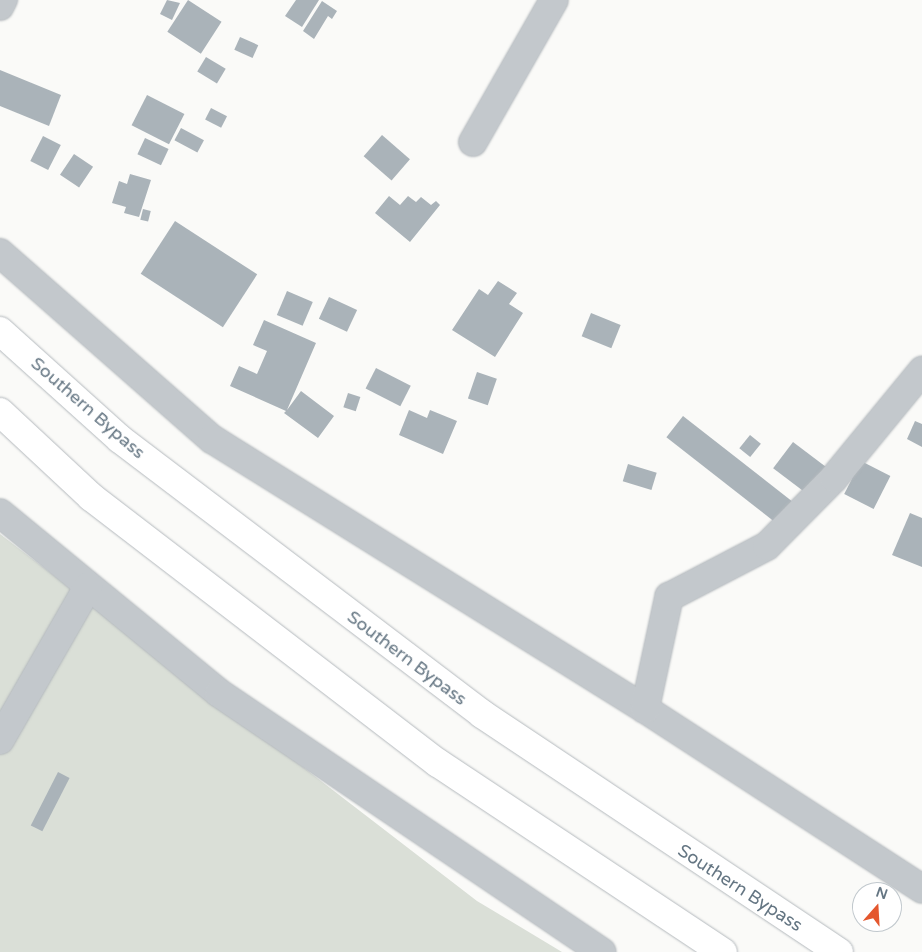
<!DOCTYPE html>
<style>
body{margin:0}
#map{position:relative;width:922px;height:952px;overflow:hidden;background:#fafaf8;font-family:"Varela Round",sans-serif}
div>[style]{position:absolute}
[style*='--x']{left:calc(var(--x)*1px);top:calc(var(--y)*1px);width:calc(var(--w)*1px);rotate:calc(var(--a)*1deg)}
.green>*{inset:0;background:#dadfd7}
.building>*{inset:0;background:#aab3b9;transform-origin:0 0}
.roads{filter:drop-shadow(0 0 1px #b4b9bd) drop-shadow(0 0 1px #b4b9bd)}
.minor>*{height:28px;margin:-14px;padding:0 14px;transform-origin:14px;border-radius:14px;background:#c3c8cc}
.highway>*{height:28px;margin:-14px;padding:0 14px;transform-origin:14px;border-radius:14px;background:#fff}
span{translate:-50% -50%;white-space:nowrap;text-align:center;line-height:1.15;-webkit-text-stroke:5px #fff;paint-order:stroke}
.street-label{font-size:18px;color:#657683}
.north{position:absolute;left:852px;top:882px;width:50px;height:50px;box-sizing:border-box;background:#fff;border:1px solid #c1c8cd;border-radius:50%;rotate:19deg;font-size:14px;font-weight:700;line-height:20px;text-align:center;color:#657683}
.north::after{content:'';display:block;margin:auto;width:18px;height:22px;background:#e4572e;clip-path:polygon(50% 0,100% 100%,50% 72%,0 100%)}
</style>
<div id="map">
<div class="green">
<i style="clip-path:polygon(0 534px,477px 901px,562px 952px,0 952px)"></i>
</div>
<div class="building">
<i style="clip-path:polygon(167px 0,180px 3px,172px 20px,160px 14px)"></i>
<i style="left:188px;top:0;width:40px;height:38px;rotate:33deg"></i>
<i style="clip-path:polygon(296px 0,319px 0,302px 27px,285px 16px)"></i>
<i style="clip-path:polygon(322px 1px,337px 11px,332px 19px,328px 16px,314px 39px,303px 31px)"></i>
<i style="left:240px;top:37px;width:20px;height:14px;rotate:24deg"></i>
<i style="left:206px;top:57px;width:23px;height:17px;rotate:31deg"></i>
<i style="clip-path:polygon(0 70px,61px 95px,49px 126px,0 106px)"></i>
<i style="left:147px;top:95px;width:42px;height:34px;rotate:27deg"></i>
<i style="left:211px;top:108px;width:18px;height:13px;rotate:27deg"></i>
<i style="left:181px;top:128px;width:26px;height:14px;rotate:28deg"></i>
<i style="left:382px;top:135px;width:37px;height:28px;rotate:41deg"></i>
<i style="left:43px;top:136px;width:20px;height:28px;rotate:27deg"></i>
<i style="left:145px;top:138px;width:26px;height:18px;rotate:25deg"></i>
<i style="left:74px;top:154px;width:23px;height:25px;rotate:34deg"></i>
<i style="clip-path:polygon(130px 174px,151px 180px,139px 217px,124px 213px,126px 207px,112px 203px,119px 181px,127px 184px)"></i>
<i style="clip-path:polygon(389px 196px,400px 205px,408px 196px,416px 202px,421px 197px,431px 205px,436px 201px,440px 205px,410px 242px,375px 213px)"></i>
<i style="left:143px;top:209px;width:8px;height:11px;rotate:14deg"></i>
<i style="left:175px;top:221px;width:98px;height:63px;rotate:33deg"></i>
<i style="clip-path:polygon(498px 281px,517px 293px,509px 304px,523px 313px,495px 357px,452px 330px,479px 289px,488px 295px)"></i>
<i style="left:287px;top:291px;width:28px;height:26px;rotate:23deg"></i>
<i style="left:329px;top:297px;width:31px;height:24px;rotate:25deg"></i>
<i style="left:591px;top:313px;width:32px;height:25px;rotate:22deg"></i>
<i style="clip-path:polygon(264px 320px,316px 343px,287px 410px,301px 391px,334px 416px,318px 438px,284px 413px,286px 411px,230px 386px,239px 366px,257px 374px,267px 351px,253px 345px)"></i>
<i style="left:376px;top:368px;width:39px;height:23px;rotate:27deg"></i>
<i style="left:477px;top:372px;width:21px;height:28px;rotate:19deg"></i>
<i style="left:348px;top:393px;width:13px;height:15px;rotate:18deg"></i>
<i style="clip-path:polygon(409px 410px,427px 418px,430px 410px,457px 421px,443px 454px,399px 435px)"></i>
<i style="left:683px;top:416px;width:142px;height:27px;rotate:38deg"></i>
<i style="clip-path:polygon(915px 421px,922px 424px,922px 447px,907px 439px)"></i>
<i style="left:750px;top:435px;width:14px;height:17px;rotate:39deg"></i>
<i style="left:793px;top:442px;width:41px;height:33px;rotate:37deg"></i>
<i style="left:861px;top:461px;width:33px;height:37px;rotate:27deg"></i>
<i style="left:628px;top:464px;width:30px;height:18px;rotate:17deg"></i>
<i style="clip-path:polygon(910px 513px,922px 518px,922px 567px,892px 555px)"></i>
<i style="left:58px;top:772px;width:13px;height:60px;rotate:27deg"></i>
</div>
<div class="roads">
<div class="minor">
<i style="--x:0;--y:6;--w:7;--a:-63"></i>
<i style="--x:473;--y:142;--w:163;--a:-60.3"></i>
<i style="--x:0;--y:253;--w:282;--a:41.3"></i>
<i style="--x:212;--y:439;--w:510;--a:31.95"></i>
<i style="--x:645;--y:709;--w:330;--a:33"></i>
<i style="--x:0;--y:513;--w:283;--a:39.4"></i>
<i style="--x:219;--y:693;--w:462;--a:34.1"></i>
<i style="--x:645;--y:709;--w:115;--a:-77.9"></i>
<i style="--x:669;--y:597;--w:110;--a:-27.5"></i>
<i style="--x:767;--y:546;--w:95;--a:-45.4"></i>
<i style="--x:834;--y:478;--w:139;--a:-50.6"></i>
<i style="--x:0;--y:740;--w:177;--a:-60.1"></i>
</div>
<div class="highway">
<i style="--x:0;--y:331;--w:161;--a:42"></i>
<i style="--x:120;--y:439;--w:455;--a:37.2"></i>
<i style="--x:482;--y:714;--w:429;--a:33.7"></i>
<i style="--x:0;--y:412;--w:125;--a:43"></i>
<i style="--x:91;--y:497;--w:437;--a:37.5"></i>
<i style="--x:438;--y:763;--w:342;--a:33.6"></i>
</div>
</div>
<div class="street-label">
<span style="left:88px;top:408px;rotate:41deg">Southern Bypass</span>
<span style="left:407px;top:658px;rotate:37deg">Southern Bypass</span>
<span style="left:740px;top:888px;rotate:33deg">Southern Bypass</span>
</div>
<div class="north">N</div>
</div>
